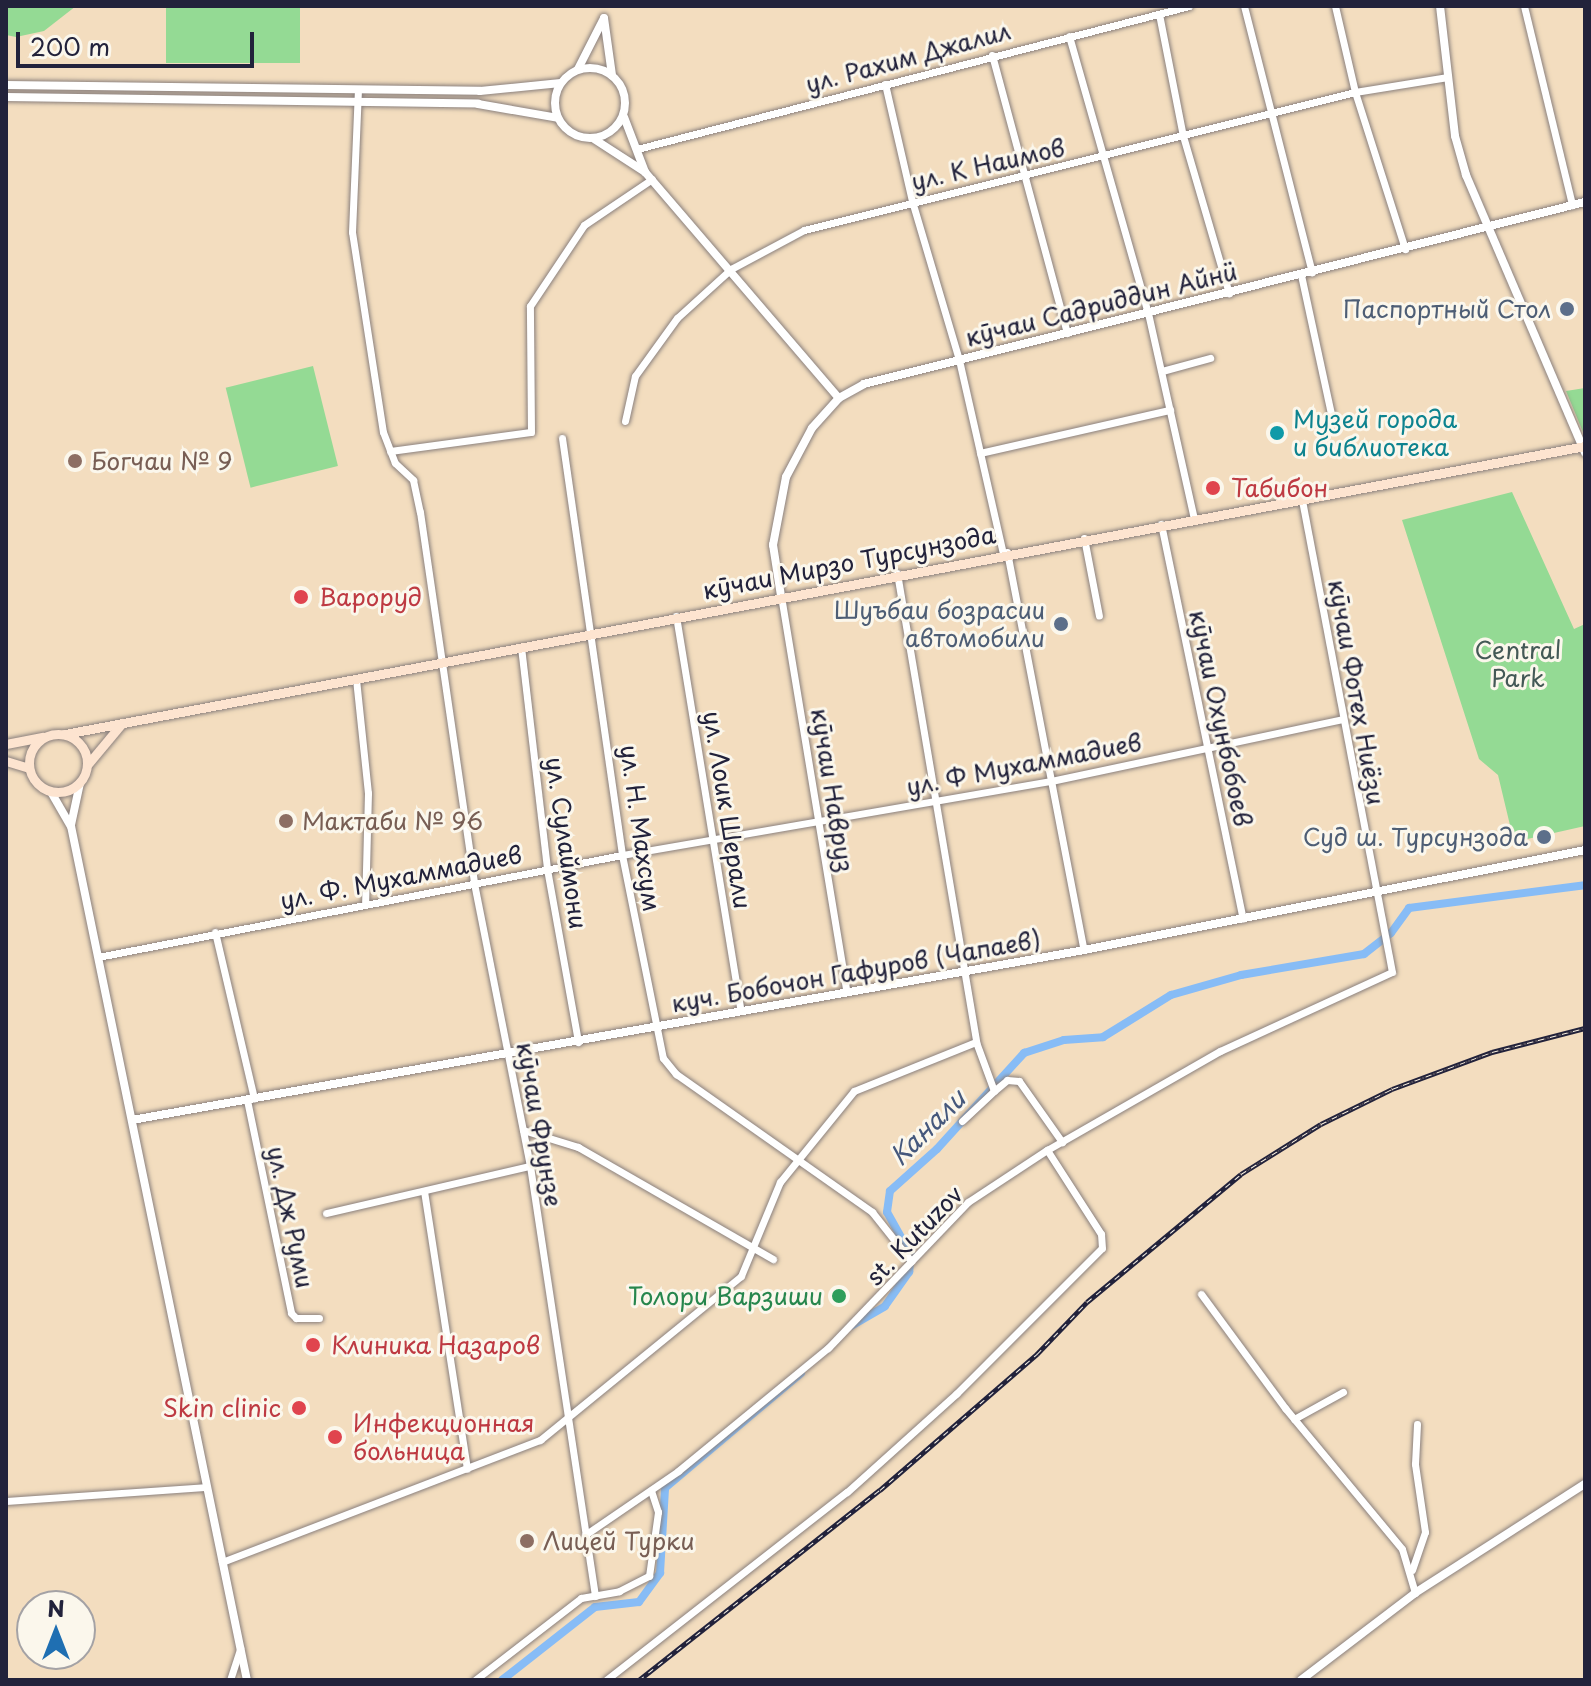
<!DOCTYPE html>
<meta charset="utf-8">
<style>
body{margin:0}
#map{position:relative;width:1591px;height:1686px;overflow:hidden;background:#f3ddbf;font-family:"Playpen Sans",sans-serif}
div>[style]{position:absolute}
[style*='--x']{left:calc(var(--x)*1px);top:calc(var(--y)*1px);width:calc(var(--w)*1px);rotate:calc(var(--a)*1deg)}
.green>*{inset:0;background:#94da94;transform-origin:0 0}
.canal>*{height:8px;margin:-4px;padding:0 4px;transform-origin:4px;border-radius:4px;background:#87bcf6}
.roads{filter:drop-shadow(0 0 2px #8a807d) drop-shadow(0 0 2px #8a807d)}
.minor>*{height:7px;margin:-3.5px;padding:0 3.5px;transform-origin:3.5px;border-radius:3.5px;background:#fff}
.tertiary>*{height:8px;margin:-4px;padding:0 4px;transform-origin:4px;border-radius:4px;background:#fff}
.tertiary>.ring{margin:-4px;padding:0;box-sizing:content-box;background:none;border:8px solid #fff;border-radius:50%}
.secondary>*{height:9px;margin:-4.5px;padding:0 4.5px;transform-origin:4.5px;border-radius:4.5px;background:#fde4d0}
.secondary>.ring{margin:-4.5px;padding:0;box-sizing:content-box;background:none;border:9px solid #fde4d0;border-radius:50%}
.rail>*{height:5px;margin-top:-2.5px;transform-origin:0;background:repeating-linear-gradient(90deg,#fbf7ec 0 6px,#22223b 0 12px);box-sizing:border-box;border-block:2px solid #22223b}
.dots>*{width:22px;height:22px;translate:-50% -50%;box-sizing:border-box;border:4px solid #fbf7ec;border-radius:50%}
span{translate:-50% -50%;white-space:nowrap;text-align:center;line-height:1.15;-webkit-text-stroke:6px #fbf7ec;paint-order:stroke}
.street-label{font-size:24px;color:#22223b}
.service-label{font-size:24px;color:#4e5e75}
.right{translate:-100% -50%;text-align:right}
.culture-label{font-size:24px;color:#0d838f}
.left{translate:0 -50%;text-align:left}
.education-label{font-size:24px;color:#785e54}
.health-label{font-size:24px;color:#be3a42}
.park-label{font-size:24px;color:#445956}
.leisure-label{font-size:24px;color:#27864d}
.water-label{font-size:26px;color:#45587c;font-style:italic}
.frame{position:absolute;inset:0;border:8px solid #22223b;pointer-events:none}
.north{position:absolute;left:16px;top:1590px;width:80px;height:80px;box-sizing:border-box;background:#fbf7ec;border:2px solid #a4a2a5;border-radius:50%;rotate:0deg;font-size:22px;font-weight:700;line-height:32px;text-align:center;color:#22223b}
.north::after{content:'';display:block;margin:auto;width:28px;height:36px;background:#1f6fb2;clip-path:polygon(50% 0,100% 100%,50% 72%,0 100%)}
.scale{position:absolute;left:16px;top:32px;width:238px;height:36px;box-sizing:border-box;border:4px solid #22223b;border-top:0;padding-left:10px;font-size:24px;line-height:28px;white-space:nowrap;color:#22223b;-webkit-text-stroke:6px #fbf7ec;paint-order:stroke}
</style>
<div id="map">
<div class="green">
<i style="clip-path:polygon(6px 6px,76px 6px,44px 31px,16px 37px,6px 35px)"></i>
<i style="left:166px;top:6px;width:134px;height:57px"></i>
<i style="left:313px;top:366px;width:103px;height:90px;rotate:76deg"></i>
<i style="clip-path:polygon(1585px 388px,1585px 437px,1566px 391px)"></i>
<i style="clip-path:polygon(1512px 492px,1574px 629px,1585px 624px,1585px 826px,1514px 842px,1498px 775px,1479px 759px,1402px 520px)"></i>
</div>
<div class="canal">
<i style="--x:851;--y:1326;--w:39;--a:-30"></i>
<i style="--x:885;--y:1306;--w:42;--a:-54.8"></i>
<i style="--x:909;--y:1272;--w:17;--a:-83"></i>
<i style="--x:911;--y:1255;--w:49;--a:-119.2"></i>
<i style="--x:887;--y:1212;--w:21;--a:-82"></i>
<i style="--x:890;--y:1191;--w:63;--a:-41.8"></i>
<i style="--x:937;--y:1149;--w:130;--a:-47.8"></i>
<i style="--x:1024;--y:1053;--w:42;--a:-18"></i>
<i style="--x:1064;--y:1040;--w:39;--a:-4"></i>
<i style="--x:1103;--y:1037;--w:80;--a:-31.7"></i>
<i style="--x:1171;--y:995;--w:73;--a:-15.9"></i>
<i style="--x:1241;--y:975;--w:125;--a:-9.7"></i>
<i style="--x:1364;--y:954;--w:34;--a:-38"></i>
<i style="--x:1391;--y:933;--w:31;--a:-54"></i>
<i style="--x:1409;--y:908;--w:177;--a:-7.4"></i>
<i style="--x:502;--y:1680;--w:118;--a:-38.1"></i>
<i style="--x:595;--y:1607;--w:44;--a:-6.5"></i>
<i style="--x:639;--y:1602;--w:36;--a:-54"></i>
<i style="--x:660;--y:1573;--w:85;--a:-86.6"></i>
<i style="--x:665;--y:1488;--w:178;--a:-40.2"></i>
</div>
<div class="roads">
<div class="minor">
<i style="--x:1244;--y:6;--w:275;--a:75.7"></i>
<i style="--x:1335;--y:6;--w:88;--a:76.9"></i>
<i style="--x:1355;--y:92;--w:165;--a:72.3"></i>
<i style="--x:1524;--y:6;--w:205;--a:76.4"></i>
<i style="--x:1159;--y:14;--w:124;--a:78.9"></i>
<i style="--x:1183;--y:136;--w:164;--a:73.7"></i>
<i style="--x:1069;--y:36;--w:288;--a:74.1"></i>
<i style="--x:1148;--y:313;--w:210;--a:77.4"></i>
<i style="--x:992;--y:55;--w:288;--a:74.9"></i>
<i style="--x:885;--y:84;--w:120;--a:77"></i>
<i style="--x:912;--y:201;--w:166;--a:73.5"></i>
<i style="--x:959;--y:360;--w:198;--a:77.2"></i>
<i style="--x:358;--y:89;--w:143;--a:92.4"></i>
<i style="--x:352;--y:232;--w:202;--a:81.2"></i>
<i style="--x:383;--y:432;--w:33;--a:69"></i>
<i style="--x:395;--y:463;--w:25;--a:43"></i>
<i style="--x:413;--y:480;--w:33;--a:78"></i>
<i style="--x:420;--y:512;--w:375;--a:81.7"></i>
<i style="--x:474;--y:883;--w:288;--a:78.8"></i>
<i style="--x:530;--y:1166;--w:435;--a:81.4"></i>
<i style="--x:637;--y:149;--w:570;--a:-14.52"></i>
<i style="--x:1301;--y:275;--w:151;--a:77.8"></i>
<i style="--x:1162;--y:371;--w:50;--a:-15.2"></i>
<i style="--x:625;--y:421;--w:46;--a:-77.5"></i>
<i style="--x:635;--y:376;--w:72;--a:-54.1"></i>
<i style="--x:677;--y:318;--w:73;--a:-42.2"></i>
<i style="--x:731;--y:269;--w:83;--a:-28.1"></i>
<i style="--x:804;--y:230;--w:568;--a:-14.06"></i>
<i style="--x:1355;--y:92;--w:94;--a:-9.2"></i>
<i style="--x:562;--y:438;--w:421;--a:81.8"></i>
<i style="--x:622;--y:855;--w:207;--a:78.6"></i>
<i style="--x:663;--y:1058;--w:21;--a:51"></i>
<i style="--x:676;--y:1074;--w:240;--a:35.1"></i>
<i style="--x:872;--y:1212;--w:63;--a:51.5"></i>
<i style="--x:390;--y:451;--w:142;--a:-7.7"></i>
<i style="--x:531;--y:432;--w:126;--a:-90.5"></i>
<i style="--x:530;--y:306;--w:97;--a:-56.3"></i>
<i style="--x:584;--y:225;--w:82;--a:-34.1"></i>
<i style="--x:980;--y:453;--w:195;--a:-12.8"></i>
<i style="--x:1161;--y:524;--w:403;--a:78.3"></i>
<i style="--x:1084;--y:538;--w:79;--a:79.1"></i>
<i style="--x:1007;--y:552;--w:405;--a:79.1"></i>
<i style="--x:897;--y:573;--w:476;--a:80.4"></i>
<i style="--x:976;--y:1042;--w:52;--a:69.8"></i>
<i style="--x:994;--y:1091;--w:17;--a:-40"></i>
<i style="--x:1007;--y:1080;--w:12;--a:5"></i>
<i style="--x:1019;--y:1081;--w:75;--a:54.8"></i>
<i style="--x:781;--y:596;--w:399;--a:80.6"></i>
<i style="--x:676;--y:616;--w:400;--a:80.7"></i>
<i style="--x:521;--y:647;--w:224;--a:83.3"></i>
<i style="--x:547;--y:869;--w:176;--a:79.8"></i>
<i style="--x:356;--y:679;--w:115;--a:84"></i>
<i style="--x:368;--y:793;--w:111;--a:91.5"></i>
<i style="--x:215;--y:932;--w:171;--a:76.8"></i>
<i style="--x:98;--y:957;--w:534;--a:-11.02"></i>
<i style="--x:622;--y:855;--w:435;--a:-9.8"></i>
<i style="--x:1051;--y:781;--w:298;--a:-12"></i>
<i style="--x:247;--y:1100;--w:217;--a:78.3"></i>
<i style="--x:291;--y:1313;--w:7;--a:45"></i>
<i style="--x:296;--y:1318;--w:23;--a:0"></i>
<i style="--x:962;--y:1121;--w:44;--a:-43.2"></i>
<i style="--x:523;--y:1130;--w:58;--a:17.2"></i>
<i style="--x:578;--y:1147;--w:225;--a:29.9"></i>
<i style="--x:424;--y:1191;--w:281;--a:81.2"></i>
<i style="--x:326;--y:1213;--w:209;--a:-13"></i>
<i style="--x:1201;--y:1294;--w:142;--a:53.6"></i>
<i style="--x:1285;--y:1408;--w:183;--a:50.3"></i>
<i style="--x:1402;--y:1549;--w:46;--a:73.5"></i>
<i style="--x:1294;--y:1419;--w:56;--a:-28.9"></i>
<i style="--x:6;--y:1501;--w:199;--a:-4"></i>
<i style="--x:585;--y:1535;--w:113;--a:-34.5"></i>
<i style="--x:678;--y:1471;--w:194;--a:-39.4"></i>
<i style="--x:828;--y:1348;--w:202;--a:-46.2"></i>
<i style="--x:968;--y:1202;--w:95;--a:-33.4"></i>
<i style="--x:1047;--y:1150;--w:199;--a:-29.8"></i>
<i style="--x:1220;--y:1051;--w:189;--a:-24.7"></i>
<i style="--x:1392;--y:972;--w:482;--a:-100.8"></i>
<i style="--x:222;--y:1562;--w:341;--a:-21"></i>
<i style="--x:540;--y:1440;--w:259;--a:-39.2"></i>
<i style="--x:741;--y:1276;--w:102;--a:-67.5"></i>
<i style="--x:780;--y:1182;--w:117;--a:-50.9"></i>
<i style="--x:854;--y:1091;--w:131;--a:-21.9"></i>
<i style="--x:1412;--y:1570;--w:40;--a:-71.1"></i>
<i style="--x:1425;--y:1532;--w:69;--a:-98.4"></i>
<i style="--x:1415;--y:1464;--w:40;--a:-87.1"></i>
<i style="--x:230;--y:1680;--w:33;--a:-72"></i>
<i style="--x:475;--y:1680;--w:134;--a:-37.7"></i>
<i style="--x:581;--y:1598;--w:39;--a:-10"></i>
<i style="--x:619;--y:1591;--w:34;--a:-27"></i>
<i style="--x:649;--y:1576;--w:65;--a:-82"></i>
<i style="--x:658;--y:1512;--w:22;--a:-108"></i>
<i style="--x:606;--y:1680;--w:306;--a:-38"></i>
<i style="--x:847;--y:1492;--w:147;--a:-42"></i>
<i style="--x:956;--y:1394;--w:206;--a:-45"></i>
<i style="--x:1102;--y:1248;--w:14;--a:-94"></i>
<i style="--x:1101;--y:1234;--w:100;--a:-122.7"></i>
</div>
<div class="tertiary">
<i style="--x:1440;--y:6;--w:131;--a:83.4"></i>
<i style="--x:1455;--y:136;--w:41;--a:74.2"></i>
<i style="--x:1466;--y:175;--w:302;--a:66.8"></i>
<i class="ring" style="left:555px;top:68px;width:62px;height:62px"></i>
<i style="--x:578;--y:69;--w:57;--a:-63"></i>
<i style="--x:604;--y:18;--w:58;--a:82"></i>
<i style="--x:6;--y:85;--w:474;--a:0.7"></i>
<i style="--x:480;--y:91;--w:81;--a:-5.6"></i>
<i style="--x:6;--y:97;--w:472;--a:0.8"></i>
<i style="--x:478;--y:104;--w:81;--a:9.9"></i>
<i style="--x:594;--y:139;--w:61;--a:32.9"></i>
<i style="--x:645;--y:172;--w:59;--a:-110.9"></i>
<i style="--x:645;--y:172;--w:298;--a:49.4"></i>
<i style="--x:781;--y:596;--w:52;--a:-98.9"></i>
<i style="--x:773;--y:545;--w:69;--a:-79.2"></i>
<i style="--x:786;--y:477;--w:55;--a:-62"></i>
<i style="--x:812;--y:428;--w:40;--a:-48"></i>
<i style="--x:839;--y:398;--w:29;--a:-29"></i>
<i style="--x:864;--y:384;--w:744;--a:-14.17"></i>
<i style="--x:51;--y:792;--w:39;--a:60"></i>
<i style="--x:71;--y:826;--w:872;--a:78.36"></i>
<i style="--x:71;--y:825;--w:43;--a:-77.9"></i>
<i style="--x:132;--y:1120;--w:967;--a:-10.12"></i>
<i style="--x:1084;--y:950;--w:511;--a:-11.29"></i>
<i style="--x:1301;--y:1680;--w:143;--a:-37.3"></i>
<i style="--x:1415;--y:1593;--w:202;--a:-32.7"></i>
</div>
<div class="secondary">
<i class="ring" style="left:29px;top:734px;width:49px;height:49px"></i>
<i style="--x:65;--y:734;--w:1547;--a:-10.73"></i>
<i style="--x:6;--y:744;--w:38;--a:-11"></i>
<i style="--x:6;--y:761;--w:24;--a:17"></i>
<i style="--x:88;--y:764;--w:53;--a:-50.3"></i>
</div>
</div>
<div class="rail">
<i style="--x:639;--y:1680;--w:307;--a:-38.3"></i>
<i style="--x:880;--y:1490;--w:208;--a:-40.9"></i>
<i style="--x:1037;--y:1354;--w:72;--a:-46.1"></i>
<i style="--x:1087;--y:1302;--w:200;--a:-39.7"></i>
<i style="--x:1241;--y:1174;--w:94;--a:-32"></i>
<i style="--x:1321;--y:1124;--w:79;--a:-26.2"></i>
<i style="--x:1392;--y:1089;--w:107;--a:-20.3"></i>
<i style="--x:1492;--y:1052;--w:96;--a:-14.5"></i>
</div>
<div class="dots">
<i style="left:1567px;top:309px;background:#5c6f8a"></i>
<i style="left:1277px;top:433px;background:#0f9aa8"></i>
<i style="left:75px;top:461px;background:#8d6e63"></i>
<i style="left:1213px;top:488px;background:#e0444e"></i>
<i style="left:301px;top:597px;background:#e0444e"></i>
<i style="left:1061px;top:624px;background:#5c6f8a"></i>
<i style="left:286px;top:821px;background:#8d6e63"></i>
<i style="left:1544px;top:837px;background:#5c6f8a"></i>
<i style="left:839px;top:1296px;background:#2e9e5b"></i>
<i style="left:313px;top:1345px;background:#e0444e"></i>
<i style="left:299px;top:1408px;background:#e0444e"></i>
<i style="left:335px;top:1437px;background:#e0444e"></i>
<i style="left:527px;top:1541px;background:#8d6e63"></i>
</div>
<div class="street-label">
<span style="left:908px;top:57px;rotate:-15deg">ул. Рахим Джалил</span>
<span style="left:988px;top:164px;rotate:-13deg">ул. К Наимов</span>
<span style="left:1101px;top:304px;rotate:-14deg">кӯчаи Садриддин Айнӣ</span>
<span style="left:849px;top:562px;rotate:-11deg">кӯчаи Мирзо Турсунзода</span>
<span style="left:1357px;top:692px;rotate:80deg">кӯчаи Фотех Ниёзи</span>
<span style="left:1221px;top:718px;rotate:78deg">кӯчаи Охунбобоев</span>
<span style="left:1024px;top:764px;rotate:-11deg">ул. Ф Мухаммадиев</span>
<span style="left:833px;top:790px;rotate:81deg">кӯчаи Навруз</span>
<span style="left:728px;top:810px;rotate:81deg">ул. Лоик Шерали</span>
<span style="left:641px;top:828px;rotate:82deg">ул. Н. Махсум</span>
<span style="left:567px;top:843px;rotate:82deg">ул. Сулаймони</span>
<span style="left:401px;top:877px;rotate:-11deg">ул. Ф. Мухаммадиев</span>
<span style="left:856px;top:971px;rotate:-10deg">куч. Бобочон Гафуров (Чапаев)</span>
<span style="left:540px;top:1124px;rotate:80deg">кӯчаи Фрунзе</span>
<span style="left:291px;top:1217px;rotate:78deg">ул. Дж Руми</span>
<span style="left:914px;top:1235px;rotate:-46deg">st. Kutuzov</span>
</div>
<div class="service-label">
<span class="right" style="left:1551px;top:309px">Паспортный Стол</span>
<span class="right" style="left:1045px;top:624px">Шуъбаи бозрасии<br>автомобили</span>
<span class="right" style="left:1528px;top:837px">Суд ш. Турсунзода</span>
</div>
<div class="culture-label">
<span class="left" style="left:1293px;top:433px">Музей города<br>и библиотека</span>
</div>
<div class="education-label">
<span class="left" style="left:91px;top:461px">Богчаи № 9</span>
<span class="left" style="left:302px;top:821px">Мактаби № 96</span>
<span class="left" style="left:543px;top:1541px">Лицей Турки</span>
</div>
<div class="health-label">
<span class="left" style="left:1231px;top:488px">Табибон</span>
<span class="left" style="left:319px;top:597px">Вароруд</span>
<span class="left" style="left:331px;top:1345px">Клиника Назаров</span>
<span class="right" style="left:281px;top:1408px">Skin clinic</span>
<span class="left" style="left:353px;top:1437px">Инфекционная<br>больница</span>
</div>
<div class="park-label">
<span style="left:1518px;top:664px">Central<br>Park</span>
</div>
<div class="leisure-label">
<span class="right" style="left:823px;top:1296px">Толори Варзиши</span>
</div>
<div class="water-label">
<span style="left:927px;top:1127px;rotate:-45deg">Канали</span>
</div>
<div class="frame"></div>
<div class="north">N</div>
<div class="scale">200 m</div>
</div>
